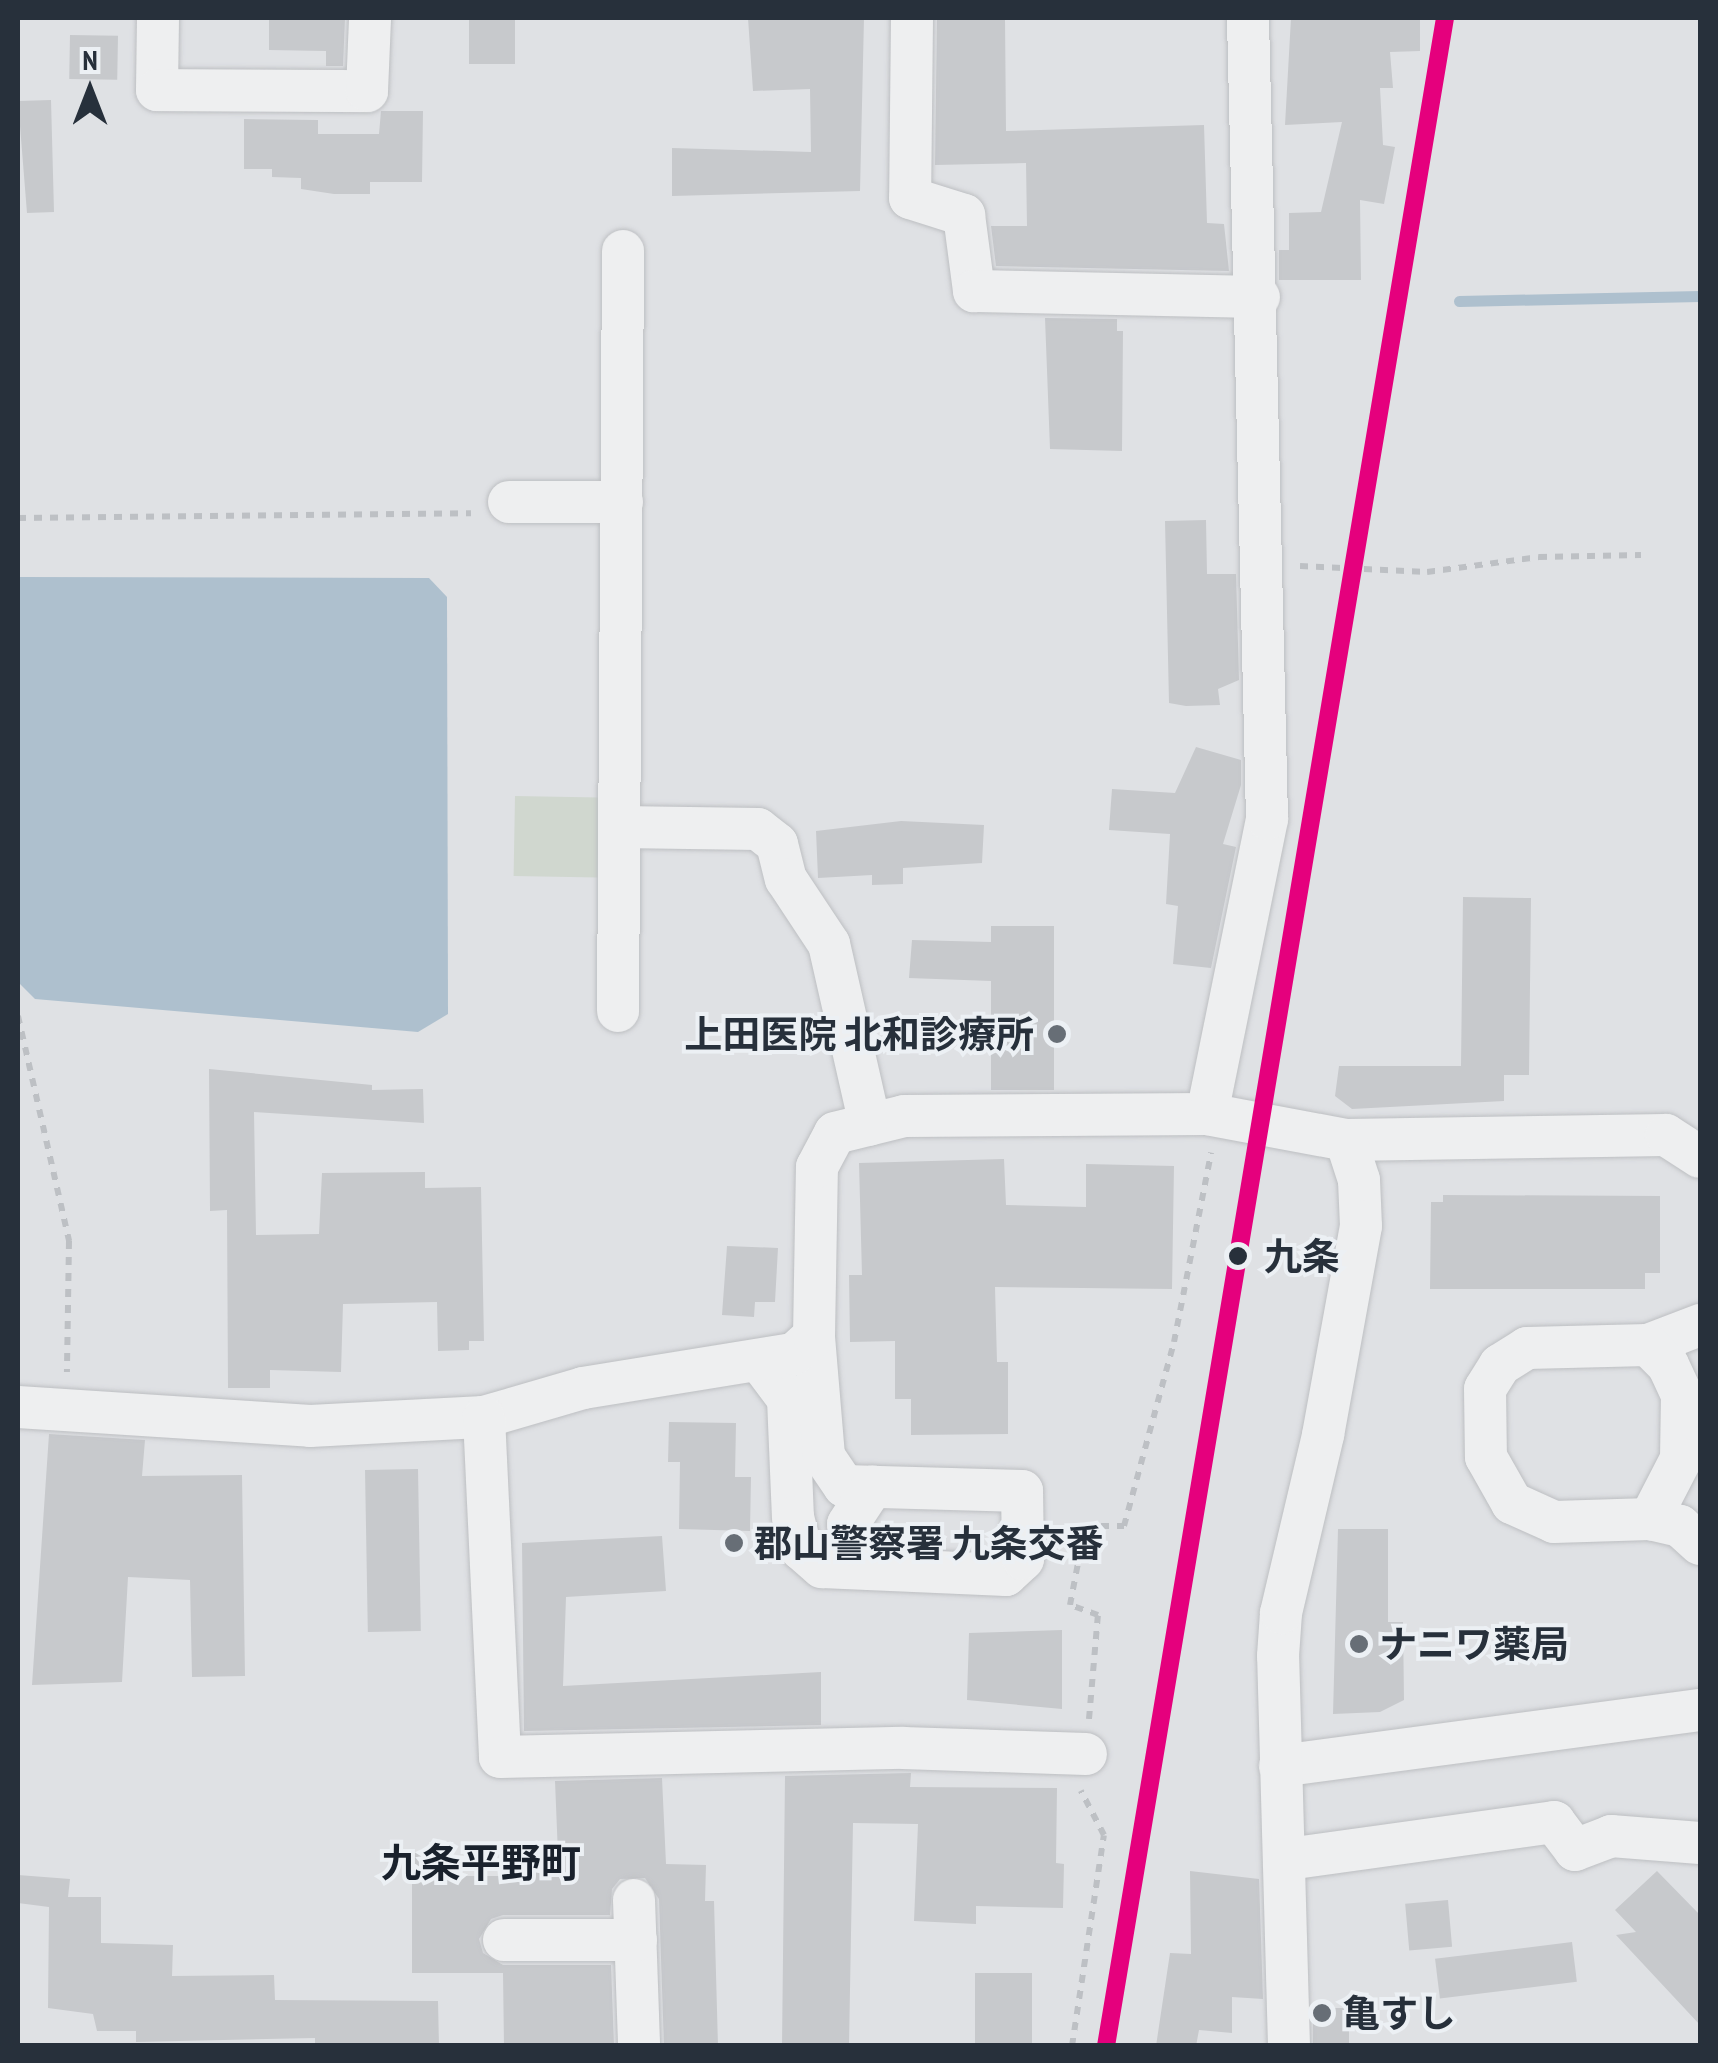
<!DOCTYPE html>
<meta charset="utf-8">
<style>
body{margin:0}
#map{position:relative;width:1718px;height:2063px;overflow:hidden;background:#dfe1e4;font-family:"PT Sans Narrow","Noto Sans JP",sans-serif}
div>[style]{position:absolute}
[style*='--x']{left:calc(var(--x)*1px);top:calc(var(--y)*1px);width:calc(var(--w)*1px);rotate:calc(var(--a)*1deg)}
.green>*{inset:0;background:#d0d7cf;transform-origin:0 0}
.water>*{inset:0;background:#aec0ce}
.stream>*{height:11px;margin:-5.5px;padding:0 5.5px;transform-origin:5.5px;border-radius:5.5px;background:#aec0ce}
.building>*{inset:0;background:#c7c9cc;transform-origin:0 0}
.path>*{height:6px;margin-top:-3px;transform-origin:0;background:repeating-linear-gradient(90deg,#bdc0c4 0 8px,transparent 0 16px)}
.roads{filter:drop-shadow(0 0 2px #bdbfc2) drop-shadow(0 0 2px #bdbfc2)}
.minor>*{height:42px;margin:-21px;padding:0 21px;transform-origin:21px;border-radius:21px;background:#eeeff0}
.rail-1>*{height:18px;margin:-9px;padding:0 9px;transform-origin:9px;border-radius:9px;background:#e5007d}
.dots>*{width:28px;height:28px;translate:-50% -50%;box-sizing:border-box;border:5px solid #ecf0f4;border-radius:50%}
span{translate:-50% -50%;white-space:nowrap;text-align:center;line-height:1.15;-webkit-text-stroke:8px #ecf0f4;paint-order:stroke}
.poi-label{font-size:38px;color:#27303b;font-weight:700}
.right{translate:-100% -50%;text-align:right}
.left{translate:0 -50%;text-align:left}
.stop-label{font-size:38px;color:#27303b;font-weight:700}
.neighbourhood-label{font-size:40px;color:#19212c;font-weight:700}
.frame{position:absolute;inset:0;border:20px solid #27303b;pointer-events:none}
.north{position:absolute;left:40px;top:40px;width:100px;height:100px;-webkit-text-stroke:8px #ecf0f4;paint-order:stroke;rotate:0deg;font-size:28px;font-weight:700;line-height:40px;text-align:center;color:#27303b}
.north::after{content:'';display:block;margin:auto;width:35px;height:45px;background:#27303b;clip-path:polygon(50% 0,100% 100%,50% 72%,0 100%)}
</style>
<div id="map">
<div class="green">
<i style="left:515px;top:796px;width:84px;height:80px;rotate:1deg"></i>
</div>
<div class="water">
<i style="clip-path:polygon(18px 577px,429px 578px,447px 597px,448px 1014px,418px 1032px,35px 999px,18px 982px)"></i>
</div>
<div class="stream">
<i style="--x:1459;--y:301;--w:241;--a:-1.2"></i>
</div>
<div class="building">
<i style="clip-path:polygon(269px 18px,345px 18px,343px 66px,326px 66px,326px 51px,269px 50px)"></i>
<i style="left:469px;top:18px;width:46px;height:46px"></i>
<i style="clip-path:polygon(748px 18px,864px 18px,860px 191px,672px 196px,672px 148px,811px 152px,810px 89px,753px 91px)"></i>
<i style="clip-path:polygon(937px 18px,1005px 18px,1006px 131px,1204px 125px,1207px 223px,1224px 224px,1229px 271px,996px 266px,991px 226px,1027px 226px,1026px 163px,935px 165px)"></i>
<i style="clip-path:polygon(1291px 18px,1420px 18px,1420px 51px,1390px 52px,1393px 88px,1380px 88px,1383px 145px,1395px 147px,1384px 204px,1360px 200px,1361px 280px,1279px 280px,1279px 250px,1289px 250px,1289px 213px,1321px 212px,1342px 122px,1285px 125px)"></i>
<i style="left:70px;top:35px;width:48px;height:44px;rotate:1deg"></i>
<i style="clip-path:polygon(51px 100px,54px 212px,27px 213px,18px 101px)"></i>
<i style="clip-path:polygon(381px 111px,423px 111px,422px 182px,370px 182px,370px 194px,334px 194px,301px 189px,301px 178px,272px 177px,272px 169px,244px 169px,244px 119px,318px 120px,318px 134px,379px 134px)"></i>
<i style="clip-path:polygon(1045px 318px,1117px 319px,1117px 331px,1123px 331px,1122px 451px,1050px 449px)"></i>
<i style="clip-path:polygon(1206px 520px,1207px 574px,1236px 574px,1239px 680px,1218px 689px,1220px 705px,1186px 706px,1169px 703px,1165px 521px)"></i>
<i style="clip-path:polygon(1196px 747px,1241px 760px,1241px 785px,1223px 844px,1236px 847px,1211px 968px,1173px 964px,1178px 906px,1166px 904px,1170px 834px,1109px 830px,1112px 789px,1175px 793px)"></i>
<i style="clip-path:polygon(901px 821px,984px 825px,982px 863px,903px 868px,903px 884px,872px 885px,872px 875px,818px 878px,816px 831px)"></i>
<i style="clip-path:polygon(1463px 897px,1531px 898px,1529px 1075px,1504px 1075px,1504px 1101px,1352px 1109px,1335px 1096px,1339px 1066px,1461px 1066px)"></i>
<i style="clip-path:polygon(991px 926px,1054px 926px,1054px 1090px,991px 1090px,991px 981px,909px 978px,912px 940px,991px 942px)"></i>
<i style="clip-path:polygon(209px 1069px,372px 1085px,372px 1090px,423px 1089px,424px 1123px,254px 1112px,256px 1235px,319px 1234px,322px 1173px,425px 1172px,425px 1188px,481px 1187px,484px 1341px,469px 1341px,469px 1350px,438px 1351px,437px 1302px,343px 1304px,341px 1372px,270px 1370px,270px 1388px,228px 1388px,227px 1210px,210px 1211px)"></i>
<i style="clip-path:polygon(1004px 1159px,1006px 1205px,1086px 1207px,1086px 1164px,1174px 1166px,1172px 1289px,995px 1287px,997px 1362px,1008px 1362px,1008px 1434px,911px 1435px,911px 1399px,895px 1399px,895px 1341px,850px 1342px,849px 1275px,862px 1275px,859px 1163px)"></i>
<i style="clip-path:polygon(1443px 1195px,1660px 1196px,1660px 1273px,1645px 1273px,1645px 1289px,1430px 1289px,1431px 1202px,1443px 1202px)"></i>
<i style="clip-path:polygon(727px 1246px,778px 1248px,775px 1302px,755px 1302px,754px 1317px,722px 1315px)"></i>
<i style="clip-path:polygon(669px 1422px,736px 1423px,735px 1477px,751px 1477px,750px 1531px,679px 1529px,680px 1462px,668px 1462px)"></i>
<i style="clip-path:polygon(49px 1434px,145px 1440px,142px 1476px,242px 1475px,245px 1676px,192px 1677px,190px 1580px,128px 1577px,122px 1682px,32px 1685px)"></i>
<i style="left:418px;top:1469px;width:162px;height:53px;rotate:89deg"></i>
<i style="clip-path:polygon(1338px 1529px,1388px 1529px,1388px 1622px,1403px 1622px,1404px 1700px,1380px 1712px,1333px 1714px)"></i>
<i style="clip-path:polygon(662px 1536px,666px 1591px,566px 1597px,563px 1686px,821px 1672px,821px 1725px,524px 1731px,522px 1543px)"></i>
<i style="clip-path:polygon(1062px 1630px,1062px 1709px,967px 1700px,969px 1633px)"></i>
<i style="clip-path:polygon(911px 1773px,910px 1787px,1057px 1788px,1056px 1863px,1064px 1864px,1063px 1908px,976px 1906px,976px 1924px,914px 1921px,918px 1824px,853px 1823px,849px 2046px,782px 2046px,785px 1776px)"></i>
<i style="clip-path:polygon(662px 1778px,666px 1864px,706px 1865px,705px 1901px,714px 1901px,718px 2046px,664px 2046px,659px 1899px,645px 1878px,620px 1879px,612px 1889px,610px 1915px,503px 1915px,491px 1919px,479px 1939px,483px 1953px,503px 1965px,611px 1965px,614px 2046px,504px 2046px,503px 1973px,412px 1973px,412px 1852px,445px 1851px,445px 1876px,506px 1876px,505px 1855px,558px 1855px,555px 1781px)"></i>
<i style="clip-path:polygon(1190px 1871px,1259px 1879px,1263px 1999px,1232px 1997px,1232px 2033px,1199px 2030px,1196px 2046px,1156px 2046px,1170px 1953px,1191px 1954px)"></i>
<i style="clip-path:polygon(1657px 1871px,1700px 1915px,1700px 2025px,1616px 1935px,1636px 1932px,1615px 1910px)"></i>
<i style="clip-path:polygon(18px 1875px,70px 1879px,68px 1897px,101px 1897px,101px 1943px,173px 1945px,172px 1976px,274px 1975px,275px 2000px,438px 2001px,439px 2046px,315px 2046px,315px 2038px,136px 2042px,136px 2031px,97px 2031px,93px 2014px,48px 2008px,49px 1907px,18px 1903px)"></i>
<i style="left:1448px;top:1900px;width:47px;height:43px;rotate:85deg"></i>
<i style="left:1572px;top:1942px;width:40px;height:138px;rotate:83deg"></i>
<i style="left:975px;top:1973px;width:57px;height:73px"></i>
<i style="left:1313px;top:2008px;width:36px;height:38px"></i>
</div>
<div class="path">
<i style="--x:18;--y:518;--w:453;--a:-0.6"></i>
<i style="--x:1300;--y:566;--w:127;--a:2.7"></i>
<i style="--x:1427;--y:572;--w:113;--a:-7.6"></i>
<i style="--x:1539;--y:557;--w:102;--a:-1.1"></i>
<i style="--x:18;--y:1016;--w:231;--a:77.2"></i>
<i style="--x:69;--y:1241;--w:131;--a:90.9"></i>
<i style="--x:1089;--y:1719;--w:104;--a:-85.1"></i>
<i style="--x:1098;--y:1615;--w:30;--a:-160"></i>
<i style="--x:1070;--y:1605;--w:80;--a:-79.2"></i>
<i style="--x:1085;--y:1526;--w:39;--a:0"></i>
<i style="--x:1124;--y:1526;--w:191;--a:-74.8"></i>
<i style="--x:1174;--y:1342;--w:193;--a:-78.9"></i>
<i style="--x:1072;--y:2046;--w:213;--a:-81.4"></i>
<i style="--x:1104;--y:1835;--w:50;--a:-117.6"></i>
</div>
<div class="roads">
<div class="minor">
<i style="--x:158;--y:18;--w:72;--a:90.8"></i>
<i style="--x:157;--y:90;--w:210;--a:0.3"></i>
<i style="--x:367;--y:91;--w:73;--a:-87.6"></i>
<i style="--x:912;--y:18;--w:180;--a:90.6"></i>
<i style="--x:910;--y:198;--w:57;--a:17.5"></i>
<i style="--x:964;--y:215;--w:77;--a:82.5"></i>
<i style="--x:974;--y:291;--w:285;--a:1.2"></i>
<i style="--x:509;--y:502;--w:113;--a:0"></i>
<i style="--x:620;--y:827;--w:138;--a:0.8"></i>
<i style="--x:758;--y:829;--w:24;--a:38"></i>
<i style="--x:777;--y:844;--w:36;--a:76"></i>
<i style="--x:786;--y:879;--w:78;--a:56.5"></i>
<i style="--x:829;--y:944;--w:185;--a:77.2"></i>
<i style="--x:618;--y:1011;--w:760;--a:-89.62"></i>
<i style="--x:1207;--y:1114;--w:301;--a:-78.5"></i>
<i style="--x:1267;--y:819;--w:801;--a:-91.36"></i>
<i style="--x:1700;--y:1325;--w:56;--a:159"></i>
<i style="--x:1648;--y:1345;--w:121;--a:178.6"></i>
<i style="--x:1527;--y:1348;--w:32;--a:148"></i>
<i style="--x:1500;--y:1365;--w:28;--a:122"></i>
<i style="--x:1485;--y:1389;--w:68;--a:89.2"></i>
<i style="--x:1486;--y:1457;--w:53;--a:60.5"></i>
<i style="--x:1512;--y:1503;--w:46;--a:24.3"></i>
<i style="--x:1554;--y:1522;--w:96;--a:-1.8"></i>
<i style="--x:1650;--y:1519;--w:31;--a:13"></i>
<i style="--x:1680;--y:1526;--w:27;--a:42"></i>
<i style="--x:1648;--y:1345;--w:28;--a:45"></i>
<i style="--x:1668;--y:1365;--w:33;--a:65"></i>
<i style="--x:1682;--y:1395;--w:64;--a:90.9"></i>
<i style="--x:1681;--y:1459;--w:68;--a:117.3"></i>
<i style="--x:761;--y:1363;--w:45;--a:53.1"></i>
<i style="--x:788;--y:1399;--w:118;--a:87.6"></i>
<i style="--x:793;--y:1517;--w:33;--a:76"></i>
<i style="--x:801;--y:1549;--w:28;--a:41"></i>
<i style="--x:822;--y:1567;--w:184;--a:2.5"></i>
<i style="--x:1006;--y:1575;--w:23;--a:-43"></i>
<i style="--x:1023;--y:1559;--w:68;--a:-90.8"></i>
<i style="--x:1022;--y:1491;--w:178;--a:-178.4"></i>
<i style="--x:844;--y:1486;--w:36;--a:-124"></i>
<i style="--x:824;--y:1456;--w:120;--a:-94.8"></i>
<i style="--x:18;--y:1407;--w:293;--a:3.7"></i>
<i style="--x:310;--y:1426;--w:174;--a:-3"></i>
<i style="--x:484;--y:1417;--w:103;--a:-16.3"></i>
<i style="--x:583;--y:1388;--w:214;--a:-9.2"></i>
<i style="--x:794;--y:1354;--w:27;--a:-42"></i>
<i style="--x:814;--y:1336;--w:169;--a:-89"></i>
<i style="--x:817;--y:1167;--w:38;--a:-62"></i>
<i style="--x:835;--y:1133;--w:71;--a:-13.8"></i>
<i style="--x:904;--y:1116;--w:303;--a:-0.4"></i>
<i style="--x:1207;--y:1114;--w:141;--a:10.6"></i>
<i style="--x:1346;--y:1140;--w:320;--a:-0.9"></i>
<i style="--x:1666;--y:1135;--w:40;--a:32.9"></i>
<i style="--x:484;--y:1417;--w:340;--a:87.3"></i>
<i style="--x:500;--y:1757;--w:403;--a:-1.3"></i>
<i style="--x:903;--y:1748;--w:183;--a:1.9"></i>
<i style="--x:870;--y:1569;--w:30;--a:-127"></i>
<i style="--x:852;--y:1545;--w:21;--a:-101"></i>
<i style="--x:848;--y:1524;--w:45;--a:-56.7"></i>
<i style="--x:1280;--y:1766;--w:424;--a:-7.6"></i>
<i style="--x:1288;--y:1859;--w:269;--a:-7.9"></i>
<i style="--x:1554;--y:1822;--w:35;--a:53"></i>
<i style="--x:1575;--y:1850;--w:39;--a:-21"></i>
<i style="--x:1611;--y:1836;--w:89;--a:4.5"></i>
<i style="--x:634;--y:1900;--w:146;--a:88"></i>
<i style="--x:504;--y:1940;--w:132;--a:0"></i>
<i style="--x:1289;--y:2046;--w:390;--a:-91.6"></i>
<i style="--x:1278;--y:1656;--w:43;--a:-86"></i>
<i style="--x:1281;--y:1613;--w:183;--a:-76.7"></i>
<i style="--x:1323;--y:1435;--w:212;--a:-79.7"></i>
<i style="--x:1361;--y:1226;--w:46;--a:-92.5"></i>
<i style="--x:1359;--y:1180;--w:42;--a:-108"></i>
</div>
</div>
<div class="rail-1">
<i style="--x:1106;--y:2046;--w:2056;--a:-80.51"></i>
</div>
<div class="dots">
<i style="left:1057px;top:1034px;background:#676e76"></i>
<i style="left:1238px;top:1256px;background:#27303b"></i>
<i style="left:734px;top:1543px;background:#676e76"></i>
<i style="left:1359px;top:1644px;background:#676e76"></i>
<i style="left:1322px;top:2013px;background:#676e76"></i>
</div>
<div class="poi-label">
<span class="right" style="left:1034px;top:1034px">上田医院 北和診療所</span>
<span class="left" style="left:754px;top:1543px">郡山警察署 九条交番</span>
<span class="left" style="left:1379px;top:1644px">ナニワ薬局</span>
<span class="left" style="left:1342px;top:2013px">亀すし</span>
</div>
<div class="stop-label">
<span class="left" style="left:1264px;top:1256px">九条</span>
</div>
<div class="neighbourhood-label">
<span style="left:481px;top:1862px">九条平野町</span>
</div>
<div class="frame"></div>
<div class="north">N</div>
</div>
